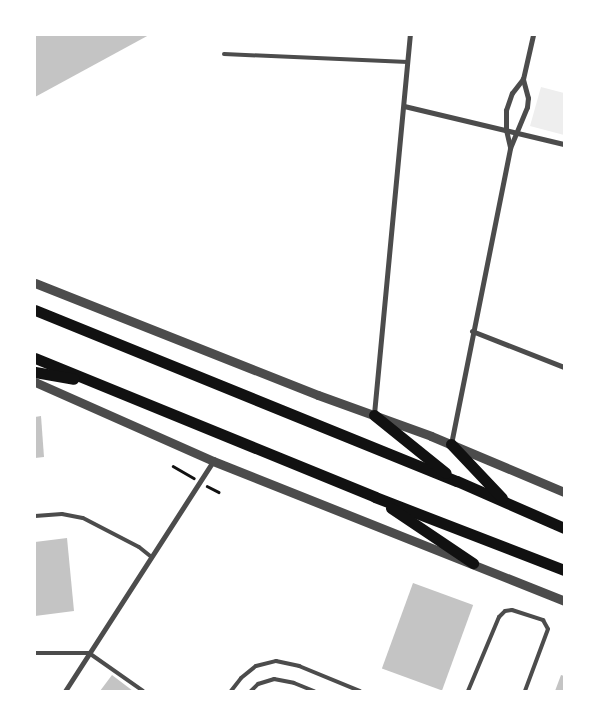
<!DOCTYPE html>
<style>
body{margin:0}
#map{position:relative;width:599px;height:726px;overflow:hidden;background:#fff;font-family:Overpass,sans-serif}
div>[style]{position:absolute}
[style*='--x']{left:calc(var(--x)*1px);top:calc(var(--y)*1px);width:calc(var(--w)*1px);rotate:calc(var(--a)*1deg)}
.green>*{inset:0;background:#eee}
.building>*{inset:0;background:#c4c4c4;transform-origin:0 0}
.path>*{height:2.5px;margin:-1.25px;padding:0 1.25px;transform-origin:1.25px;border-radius:1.25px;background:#111}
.service>*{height:4px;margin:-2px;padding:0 2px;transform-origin:2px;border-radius:2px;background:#4c4c4c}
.minor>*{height:5px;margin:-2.5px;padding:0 2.5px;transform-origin:2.5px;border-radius:2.5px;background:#4c4c4c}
.tertiary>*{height:9px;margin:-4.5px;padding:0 4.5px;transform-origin:4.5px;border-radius:4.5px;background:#4c4c4c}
.trunk>*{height:11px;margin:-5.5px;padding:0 5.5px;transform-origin:5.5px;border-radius:5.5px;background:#111}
span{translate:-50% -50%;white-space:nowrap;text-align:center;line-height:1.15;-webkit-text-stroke:4.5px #fff;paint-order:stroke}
.frame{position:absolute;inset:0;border:36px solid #fff;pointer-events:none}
</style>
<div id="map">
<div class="green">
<i style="clip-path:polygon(541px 87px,564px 93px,564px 135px,530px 126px)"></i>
</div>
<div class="building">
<i style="clip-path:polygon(35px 35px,149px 35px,35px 97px)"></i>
<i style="clip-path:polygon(41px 416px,44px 457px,35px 458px,35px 417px)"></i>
<i style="clip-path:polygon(67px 538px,74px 611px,35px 616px,35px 542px)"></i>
<i style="left:413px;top:583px;width:64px;height:91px;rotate:20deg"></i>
<i style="clip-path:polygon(112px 675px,133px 691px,100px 691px)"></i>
<i style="clip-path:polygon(561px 675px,564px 676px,564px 691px,555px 691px)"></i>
</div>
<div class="path">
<i style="--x:173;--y:466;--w:24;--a:30"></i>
<i style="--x:207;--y:486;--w:13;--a:27"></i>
</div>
<div class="service">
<i style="--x:224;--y:54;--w:184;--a:2.5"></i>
<i style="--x:35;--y:516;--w:27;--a:-4"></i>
<i style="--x:62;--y:514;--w:21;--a:11"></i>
<i style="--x:83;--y:518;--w:63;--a:27.4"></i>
<i style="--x:139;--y:547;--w:14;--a:39"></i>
<i style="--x:35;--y:653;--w:54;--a:0"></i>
<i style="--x:89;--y:653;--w:66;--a:35.1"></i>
<i style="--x:231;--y:691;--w:16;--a:-52"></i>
<i style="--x:241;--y:678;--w:19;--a:-39"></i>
<i style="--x:256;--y:666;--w:21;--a:-14"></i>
<i style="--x:276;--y:661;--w:24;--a:12"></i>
<i style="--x:299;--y:666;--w:66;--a:22.3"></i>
<i style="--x:251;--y:691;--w:10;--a:-45"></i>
<i style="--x:258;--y:684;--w:17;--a:-17"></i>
<i style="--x:274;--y:679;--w:20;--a:11"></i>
<i style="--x:294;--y:683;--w:22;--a:22"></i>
<i style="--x:468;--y:691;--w:80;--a:-67.3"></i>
<i style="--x:499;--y:617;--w:8;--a:-45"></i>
<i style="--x:505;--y:611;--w:7;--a:-8"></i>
<i style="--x:512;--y:610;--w:33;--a:18"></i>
<i style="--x:543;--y:620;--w:10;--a:61"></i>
<i style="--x:548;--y:629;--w:66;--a:110.4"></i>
</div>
<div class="minor">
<i style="--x:404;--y:106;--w:164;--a:13.4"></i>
<i style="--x:510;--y:147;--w:18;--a:-103"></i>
<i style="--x:506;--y:129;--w:19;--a:-90"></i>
<i style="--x:506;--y:110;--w:18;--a:-71"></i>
<i style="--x:512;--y:93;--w:18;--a:-52"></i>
<i style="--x:523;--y:79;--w:45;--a:-77.2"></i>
<i style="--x:472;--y:331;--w:99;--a:21.4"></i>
<i style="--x:374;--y:414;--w:381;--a:-84.6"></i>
<i style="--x:451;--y:444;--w:302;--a:-78.7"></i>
<i style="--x:510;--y:148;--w:44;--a:-67.5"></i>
<i style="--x:527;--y:107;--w:9;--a:-84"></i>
<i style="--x:528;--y:98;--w:20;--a:-105"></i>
<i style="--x:65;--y:691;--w:274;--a:-57.2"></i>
</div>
<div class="tertiary">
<i style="--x:35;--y:283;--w:304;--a:21.6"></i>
<i style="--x:318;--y:395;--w:120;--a:19.9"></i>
<i style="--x:431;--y:436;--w:144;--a:22.8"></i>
<i style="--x:35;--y:382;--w:195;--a:23.9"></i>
<i style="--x:213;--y:461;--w:378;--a:21.7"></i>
</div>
<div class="trunk">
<i style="--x:35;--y:310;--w:455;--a:22.1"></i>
<i style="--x:457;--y:481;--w:117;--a:23.7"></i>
<i style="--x:35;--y:358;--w:367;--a:22.2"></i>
<i style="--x:375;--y:497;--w:203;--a:21.1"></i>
<i style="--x:35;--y:372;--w:39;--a:10"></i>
<i style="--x:374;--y:415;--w:92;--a:38.9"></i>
<i style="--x:451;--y:444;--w:74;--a:46.6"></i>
<i style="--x:391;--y:508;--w:99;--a:33.9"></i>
</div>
<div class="frame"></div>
</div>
